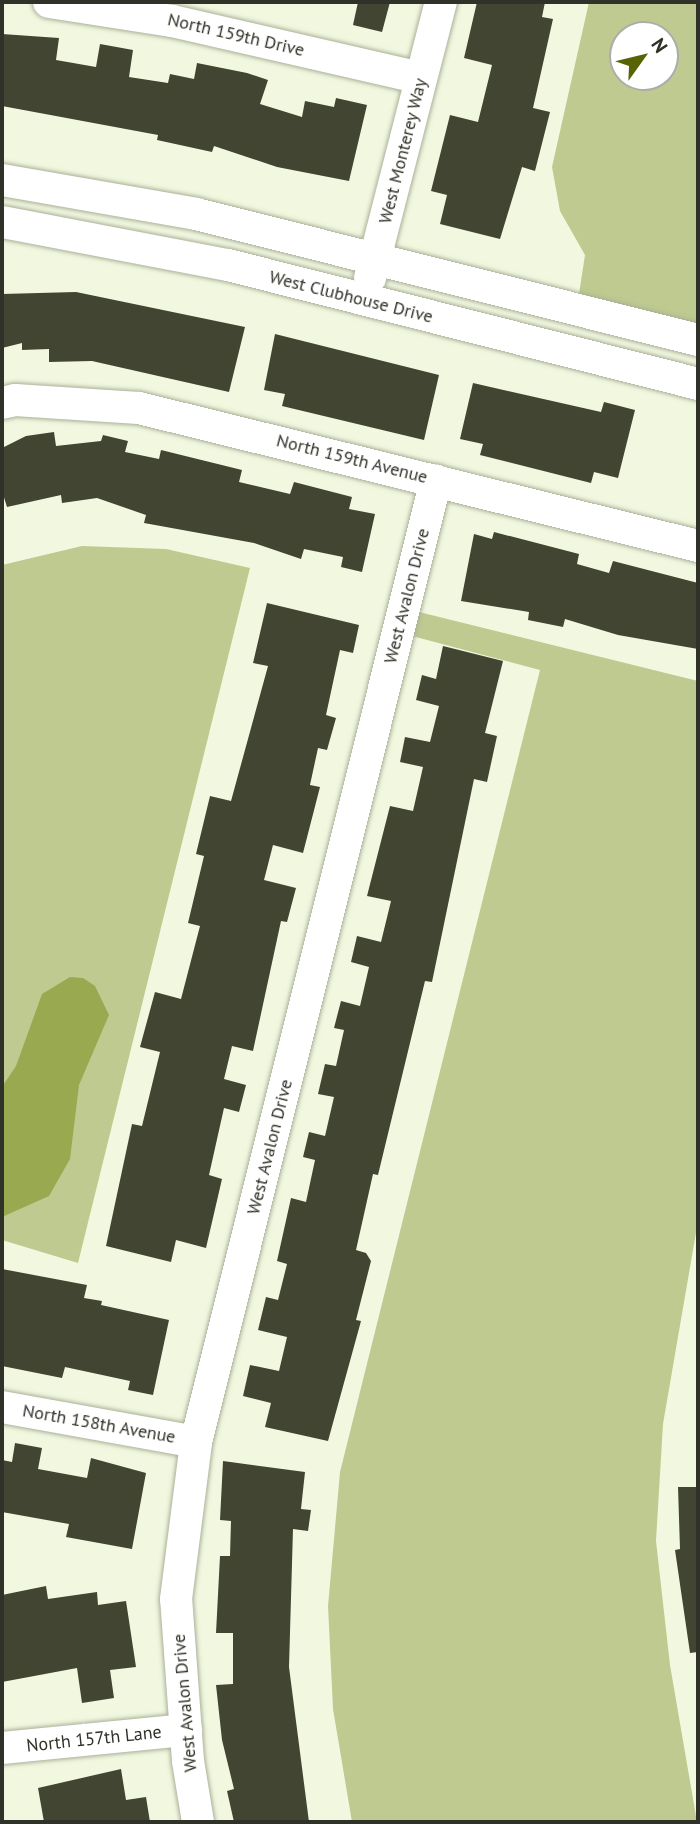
<!DOCTYPE html>
<style>
body{margin:0}
#map{position:relative;width:700px;height:1824px;overflow:hidden;background:#f2f8e0;font-family:"PT Sans",sans-serif}
div>[style]{position:absolute}
[style*='--x']{left:calc(var(--x)*1px);top:calc(var(--y)*1px);width:calc(var(--w)*1px);rotate:calc(var(--a)*1deg)}
.green>*{inset:0;background:#beca90}
.water>*{inset:0;background:#99a94f}
.building>*{inset:0;background:#414532}
.roads{filter:drop-shadow(0 0 2px #aab099) drop-shadow(0 0 2px #aab099)}
.minor>*{height:32px;margin:-16px;padding:0 16px;transform-origin:16px;border-radius:16px;background:#fff}
span{translate:-50% -50%;white-space:nowrap;text-align:center;line-height:1.15;-webkit-text-stroke:7px #fff;paint-order:stroke}
.street-label{font-size:18px;color:#303229}
.frame{position:absolute;inset:0;border:4px solid #303229;pointer-events:none}
.north{position:absolute;left:609px;top:21px;width:70px;height:70px;box-sizing:border-box;background:#fff;border:2px solid #acada9;border-radius:50%;rotate:56deg;font-size:19px;font-weight:700;line-height:28px;text-align:center;color:#303229}
.north::after{content:'';display:block;margin:auto;width:24px;height:32px;background:#576304;clip-path:polygon(50% 0,100% 100%,50% 72%,0 100%)}
</style>
<div id="map">
<div class="green">
<i style="clip-path:polygon(evenodd,589px 2px,698px 2px,698px 324px,579px 294px,585px 255px,560px 211px,552px 167px,589px 2px,623px 35px,665px 35px,665px 77px,623px 77px,623px 35px)"></i>
<i style="clip-path:polygon(82px 546px,166px 549px,250px 568px,78px 1263px,2px 1240px,2px 565px)"></i>
<i style="clip-path:polygon(419px 612px,698px 681px,698px 1221px,663px 1424px,656px 1541px,670px 1665px,697px 1822px,352px 1822px,333px 1709px,328px 1606px,340px 1472px,540px 670px,412px 636px)"></i>
</div>
<div class="water">
<i style="clip-path:polygon(70px 977px,83px 978px,95px 986px,109px 1015px,79px 1085px,70px 1159px,49px 1196px,2px 1217px,2px 1087px,16px 1066px,42px 994px)"></i>
</div>
<div class="building">
<i style="clip-path:polygon(358px 2px,390px 2px,382px 32px,353px 25px)"></i>
<i style="clip-path:polygon(477px 2px,545px 2px,542px 17px,553px 19px,533px 108px,550px 112px,535px 171px,522px 167px,500px 239px,440px 224px,447px 195px,431px 191px,450px 115px,478px 122px,492px 65px,464px 58px)"></i>
<i style="clip-path:polygon(2px 34px,59px 38px,56px 60px,96px 67px,100px 44px,133px 50px,129px 77px,168px 83px,170px 74px,194px 79px,197px 63px,247px 73px,268px 80px,260px 104px,302px 117px,305px 101px,334px 107px,336px 98px,367px 105px,349px 181px,277px 167px,214px 146px,212px 152px,157px 140px,158px 135px,2px 106px)"></i>
<i style="clip-path:polygon(76px 292px,245px 327px,229px 392px,92px 361px,49px 362px,49px 349px,22px 350px,22px 343px,2px 348px,2px 294px)"></i>
<i style="clip-path:polygon(275px 334px,439px 375px,424px 440px,282px 406px,285px 394px,264px 390px)"></i>
<i style="clip-path:polygon(473px 383px,601px 412px,604px 402px,635px 410px,618px 478px,594px 472px,591px 483px,480px 455px,483px 444px,460px 439px)"></i>
<i style="clip-path:polygon(54px 432px,56px 446px,101px 441px,103px 435px,128px 441px,125px 452px,159px 459px,161px 450px,242px 470px,239px 482px,290px 494px,294px 482px,352px 497px,349px 509px,375px 514px,362px 572px,341px 567px,343px 557px,304px 549px,301px 559px,254px 543px,144px 523px,146px 515px,97px 498px,62px 503px,61px 495px,7px 507px,2px 491px,2px 448px,26px 436px)"></i>
<i style="clip-path:polygon(494px 532px,579px 554px,577px 564px,609px 573px,613px 561px,698px 583px,698px 649px,618px 635px,565px 619px,563px 627px,528px 620px,529px 612px,461px 601px,474px 534px,492px 539px)"></i>
<i style="clip-path:polygon(267px 603px,359px 625px,353px 653px,340px 650px,326px 715px,336px 718px,327px 750px,318px 748px,310px 785px,320px 787px,303px 853px,273px 845px,264px 880px,296px 888px,287px 922px,281px 921px,253px 1051px,232px 1046px,224px 1079px,246px 1085px,239px 1112px,224px 1108px,209px 1175px,222px 1179px,206px 1248px,176px 1240px,171px 1262px,106px 1246px,132px 1124px,142px 1126px,160px 1052px,140px 1047px,155px 992px,181px 999px,200px 926px,188px 923px,204px 856px,196px 854px,210px 796px,231px 801px,268px 666px,253px 663px)"></i>
<i style="clip-path:polygon(443px 646px,503px 661px,485px 733px,497px 736px,487px 782px,474px 779px,432px 982px,425px 981px,378px 1175px,373px 1174px,356px 1250px,366px 1253px,371px 1261px,356px 1320px,361px 1321px,328px 1441px,265px 1427px,271px 1403px,243px 1396px,250px 1365px,279px 1371px,287px 1337px,258px 1330px,266px 1297px,278px 1300px,287px 1264px,277px 1261px,291px 1198px,306px 1202px,315px 1160px,303px 1157px,309px 1132px,325px 1136px,334px 1097px,318px 1094px,325px 1064px,336px 1066px,344px 1030px,334px 1028px,341px 1001px,360px 1006px,369px 967px,351px 962px,357px 936px,381px 942px,391px 901px,367px 896px,390px 806px,413px 811px,423px 767px,400px 762px,405px 737px,430px 742px,439px 706px,416px 700px,422px 675px,436px 679px)"></i>
<i style="clip-path:polygon(2px 1269px,87px 1285px,84px 1298px,102px 1301px,101px 1305px,169px 1320px,153px 1395px,128px 1390px,130px 1381px,65px 1367px,62px 1378px,2px 1366px)"></i>
<i style="clip-path:polygon(15px 1443px,42px 1448px,38px 1469px,87px 1478px,91px 1458px,146px 1473px,132px 1549px,66px 1537px,69px 1524px,2px 1512px,2px 1460px,12px 1462px)"></i>
<i style="clip-path:polygon(223px 1461px,305px 1472px,301px 1509px,311px 1510px,308px 1531px,293px 1529px,289px 1667px,309px 1822px,234px 1822px,227px 1791px,234px 1789px,222px 1740px,216px 1685px,233px 1684px,233px 1633px,216px 1633px,220px 1556px,230px 1556px,231px 1521px,220px 1520px)"></i>
<i style="clip-path:polygon(678px 1487px,698px 1487px,698px 1652px,690px 1653px,675px 1550px,680px 1549px)"></i>
<i style="clip-path:polygon(46px 1586px,48px 1599px,97px 1592px,98px 1605px,126px 1601px,136px 1667px,110px 1670px,114px 1698px,82px 1703px,77px 1668px,2px 1682px,2px 1595px)"></i>
<i style="clip-path:polygon(121px 1769px,126px 1800px,146px 1797px,150px 1822px,44px 1822px,38px 1788px)"></i>
</div>
<div class="roads">
<div class="minor">
<i style="--x:49;--y:2;--w:124;--a:8.8"></i>
<i style="--x:172;--y:21;--w:255;--a:12.9"></i>
<i style="--x:2;--y:180;--w:197;--a:9.9"></i>
<i style="--x:196;--y:214;--w:518;--a:14.09"></i>
<i style="--x:2;--y:222;--w:230;--a:10.8"></i>
<i style="--x:228;--y:265;--w:485;--a:14.2"></i>
<i style="--x:370;--y:278;--w:285;--a:-75.6"></i>
<i style="--x:2;--y:403;--w:13;--a:-13"></i>
<i style="--x:15;--y:400;--w:124;--a:3.7"></i>
<i style="--x:139;--y:408;--w:576;--a:13.87"></i>
<i style="--x:2;--y:1407;--w:197;--a:10.2"></i>
<i style="--x:2;--y:1748;--w:185;--a:-5.6"></i>
<i style="--x:198;--y:1822;--w:62;--a:-99.3"></i>
<i style="--x:188;--y:1761;--w:162;--a:-94.2"></i>
<i style="--x:176;--y:1599;--w:158;--a:-82.7"></i>
<i style="--x:196;--y:1442;--w:991;--a:-75.99"></i>
</div>
</div>
<div class="street-label">
<span style="left:236px;top:35px;rotate:13deg">North 159th Drive</span>
<span style="left:403px;top:151px;rotate:-76deg">West Monterey Way</span>
<span style="left:351px;top:297px;rotate:14deg">West Clubhouse Drive</span>
<span style="left:352px;top:459px;rotate:14deg">North 159th Avenue</span>
<span style="left:407px;top:596px;rotate:-76deg">West Avalon Drive</span>
<span style="left:270px;top:1147px;rotate:-76deg">West Avalon Drive</span>
<span style="left:99px;top:1424px;rotate:10deg">North 158th Avenue</span>
<span style="left:185px;top:1703px;rotate:-95deg">West Avalon Drive</span>
<span style="left:94px;top:1739px;rotate:-6deg">North 157th Lane</span>
</div>
<div class="frame"></div>
<div class="north">N</div>
</div>
